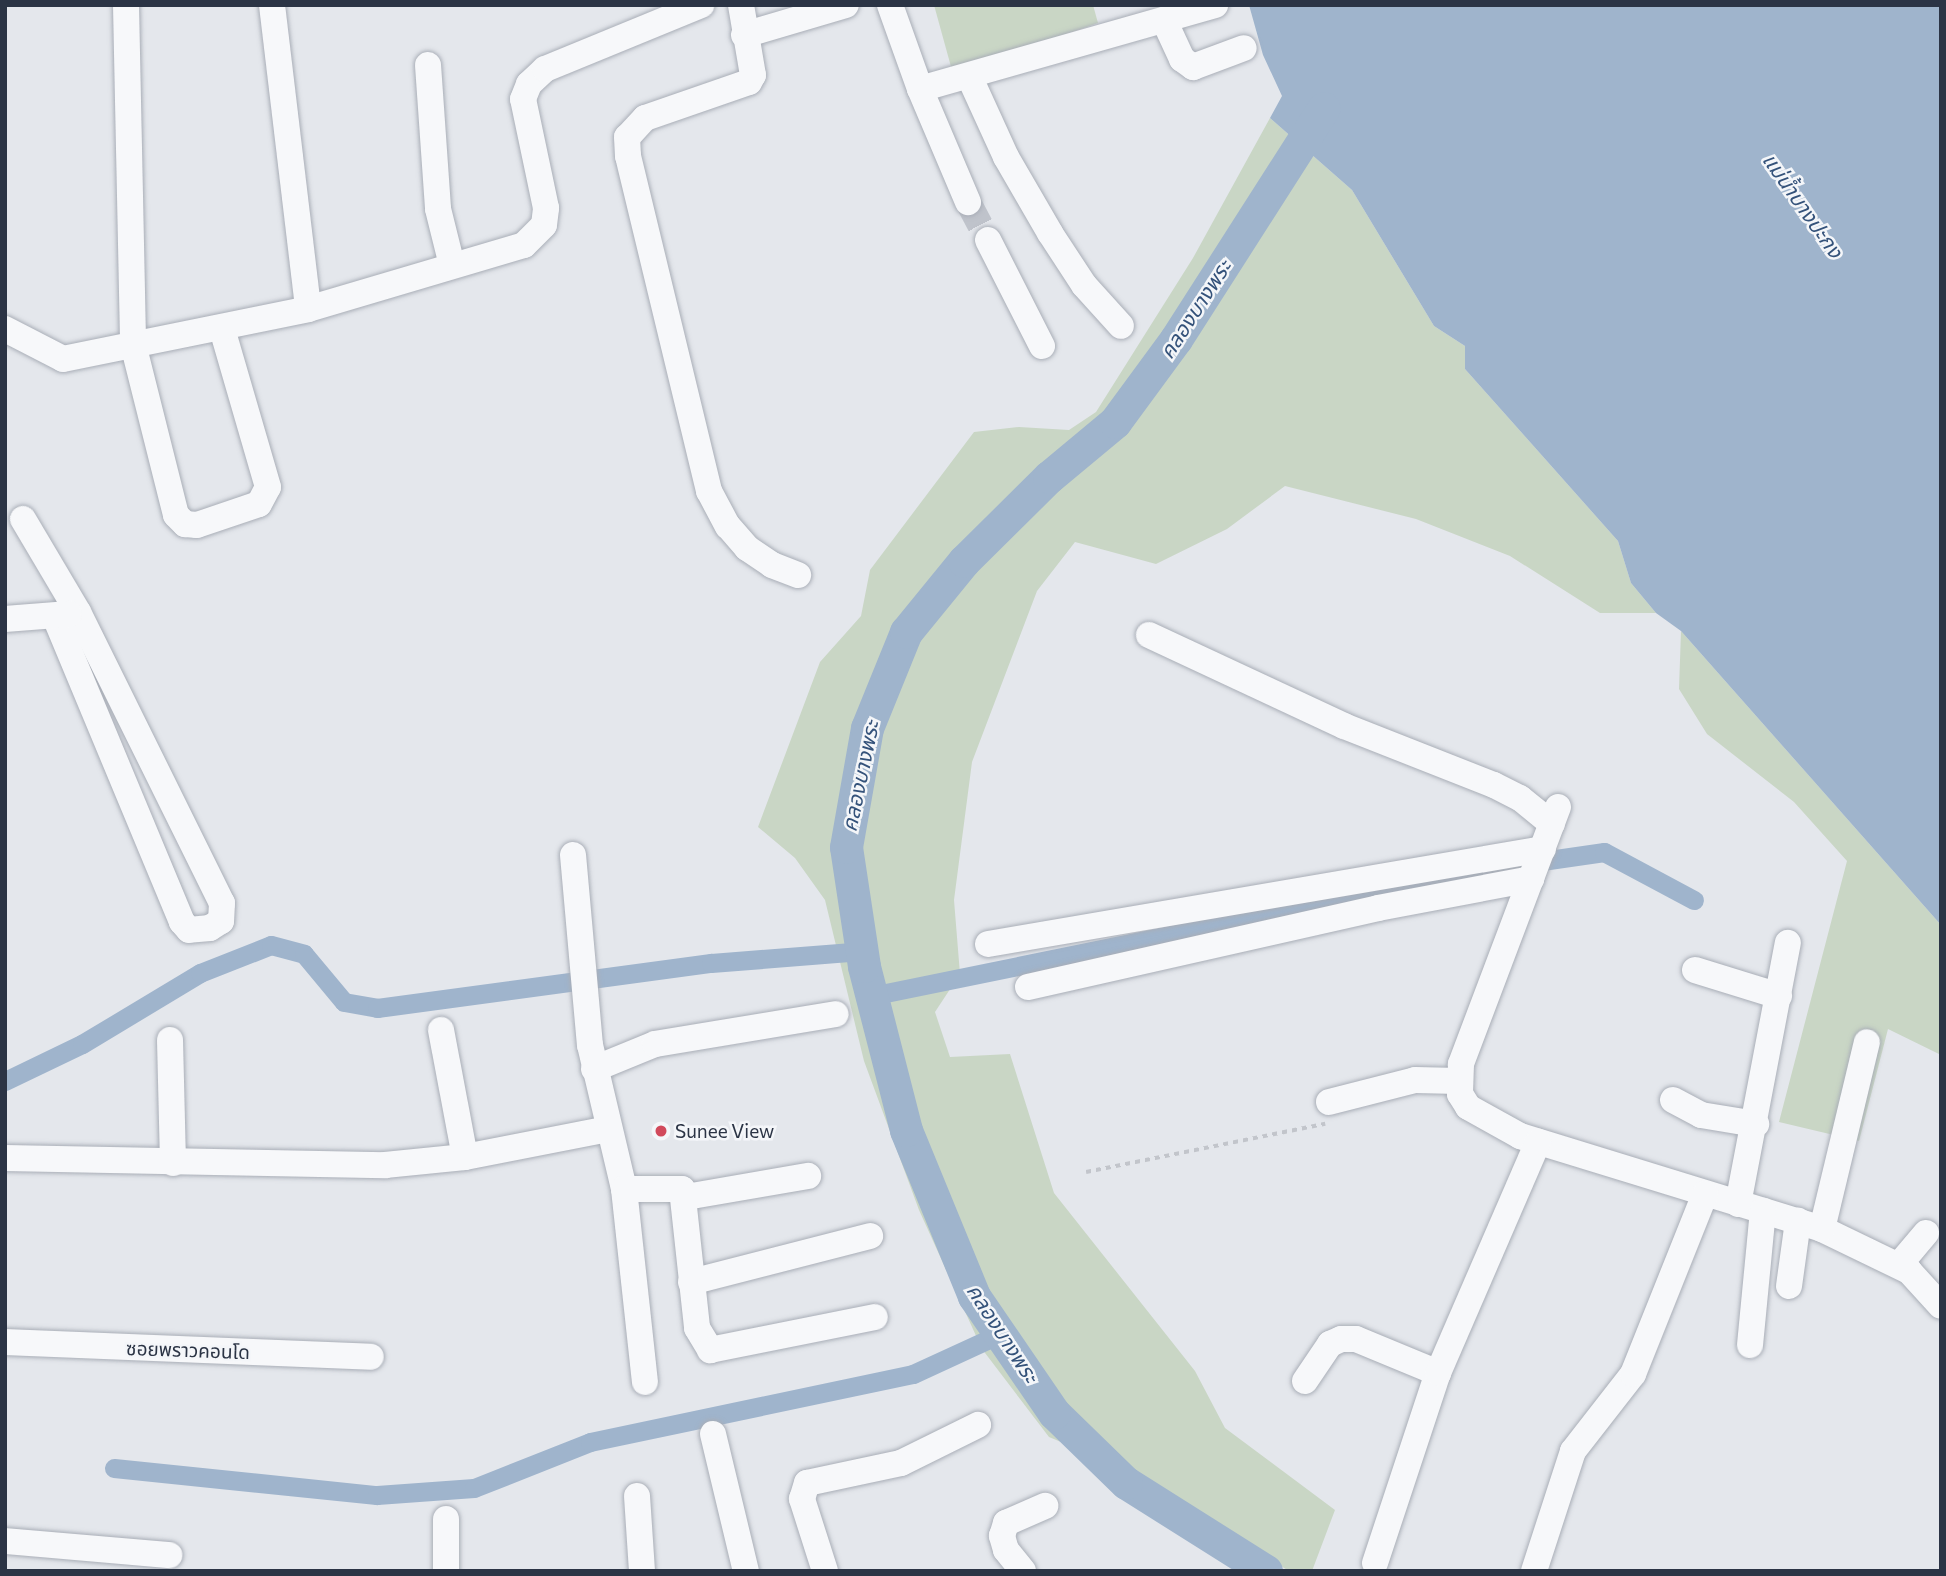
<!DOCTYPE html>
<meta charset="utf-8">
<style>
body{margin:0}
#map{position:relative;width:1946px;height:1576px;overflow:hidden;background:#e4e7ec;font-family:Commissioner,"Noto Sans Thai",sans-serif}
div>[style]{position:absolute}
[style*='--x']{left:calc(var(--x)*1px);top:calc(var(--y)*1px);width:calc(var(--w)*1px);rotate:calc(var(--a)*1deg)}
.green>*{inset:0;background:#c9d6c5}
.water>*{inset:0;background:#9fb4cc}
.canal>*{height:19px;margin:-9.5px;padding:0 9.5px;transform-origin:9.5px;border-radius:9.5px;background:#9fb4cc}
.river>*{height:33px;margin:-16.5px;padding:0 16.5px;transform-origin:16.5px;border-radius:16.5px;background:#9fb4cc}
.minor-tunnel>*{height:26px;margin-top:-13px;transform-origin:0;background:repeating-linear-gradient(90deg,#bfc3cb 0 26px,transparent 0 39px)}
.path>*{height:3.5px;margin-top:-1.75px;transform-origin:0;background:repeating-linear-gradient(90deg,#c2c5cb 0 5px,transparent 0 10px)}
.roads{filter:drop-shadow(0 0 2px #a9aeb7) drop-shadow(0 0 2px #a9aeb7)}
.minor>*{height:26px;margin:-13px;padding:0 13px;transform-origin:13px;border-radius:13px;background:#f7f8fa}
.dots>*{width:19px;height:19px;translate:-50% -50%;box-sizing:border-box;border:4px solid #f4f6f9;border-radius:50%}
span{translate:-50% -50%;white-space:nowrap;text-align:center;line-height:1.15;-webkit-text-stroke:5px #f4f6f9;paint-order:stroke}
.poi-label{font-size:19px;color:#2b3445}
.left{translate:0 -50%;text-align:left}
.street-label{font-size:19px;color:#2b3445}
.water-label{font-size:21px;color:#34527a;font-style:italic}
.frame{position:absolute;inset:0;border:7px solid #2b3445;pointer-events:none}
</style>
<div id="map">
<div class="green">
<i style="clip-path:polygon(934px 5px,1093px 5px,1098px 23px,953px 74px)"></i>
<i style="clip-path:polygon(1270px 118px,1352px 190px,1434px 326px,1465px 346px,1465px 369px,1618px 541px,1631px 583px,1656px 613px,1600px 613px,1510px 556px,1416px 519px,1285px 486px,1227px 529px,1156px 564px,1075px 542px,1037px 591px,972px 762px,954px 900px,960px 974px,935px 1012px,950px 1057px,1010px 1054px,1054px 1193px,1195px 1371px,1225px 1428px,1335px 1510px,1312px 1571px,1289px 1571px,1123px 1468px,1049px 1437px,982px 1349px,919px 1210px,864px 1061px,825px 900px,795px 858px,758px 827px,820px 662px,861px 616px,870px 570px,974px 432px,1019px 427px,1069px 430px,1096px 412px,1193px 258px)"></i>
<i style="clip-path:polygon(1681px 631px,1941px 925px,1941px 1055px,1888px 1029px,1859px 1141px,1779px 1122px,1847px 861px,1794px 802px,1707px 734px,1679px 689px)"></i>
</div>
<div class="water">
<i style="clip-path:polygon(1249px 5px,1941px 5px,1941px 925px,1681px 631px,1656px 613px,1631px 583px,1618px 541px,1465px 369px,1465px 346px,1434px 326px,1352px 190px,1270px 118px,1282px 96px,1263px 55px)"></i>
</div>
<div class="canal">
<i style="--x:1528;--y:863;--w:77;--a:-8.2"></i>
<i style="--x:1604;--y:852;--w:102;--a:28.1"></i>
<i style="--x:871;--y:996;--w:626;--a:-11.53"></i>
<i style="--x:5;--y:1081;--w:85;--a:-25.7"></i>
<i style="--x:82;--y:1044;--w:138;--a:-31"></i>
<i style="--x:200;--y:973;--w:76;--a:-21.5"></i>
<i style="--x:271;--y:945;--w:34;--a:15"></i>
<i style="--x:304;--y:954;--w:62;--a:50.2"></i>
<i style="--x:344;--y:1002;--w:34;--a:10"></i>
<i style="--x:377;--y:1008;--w:337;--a:-7.7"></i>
<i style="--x:711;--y:963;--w:151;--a:-4.5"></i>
<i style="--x:114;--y:1468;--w:264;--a:5.9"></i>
<i style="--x:377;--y:1495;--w:97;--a:-4.1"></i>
<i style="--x:474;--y:1488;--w:125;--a:-21.6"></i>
<i style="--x:590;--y:1442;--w:330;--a:-11.9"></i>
<i style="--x:913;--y:1374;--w:96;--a:-24.7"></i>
</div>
<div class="river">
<i style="--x:1266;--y:1571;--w:165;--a:-147.8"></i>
<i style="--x:1126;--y:1483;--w:100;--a:-135.8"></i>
<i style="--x:1054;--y:1413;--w:142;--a:-124.4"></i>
<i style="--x:974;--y:1296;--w:179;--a:-112.3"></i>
<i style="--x:906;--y:1130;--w:169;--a:-104.4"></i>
<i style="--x:864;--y:966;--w:120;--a:-98.6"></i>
<i style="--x:846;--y:847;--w:121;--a:-80"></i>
<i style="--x:867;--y:728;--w:104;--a:-67.9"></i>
<i style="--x:906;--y:632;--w:92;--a:-50.8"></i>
<i style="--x:964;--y:561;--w:120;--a:-44.7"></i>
<i style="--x:1049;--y:477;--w:86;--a:-39.8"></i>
<i style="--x:1115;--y:422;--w:103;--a:-53.7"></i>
<i style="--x:1176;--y:339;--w:274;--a:-57.4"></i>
</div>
<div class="minor-tunnel">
<i style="--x:968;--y:202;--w:43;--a:62.2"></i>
</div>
<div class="path">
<i style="--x:1086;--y:1172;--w:244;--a:-11.4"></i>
</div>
<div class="roads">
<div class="minor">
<i style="--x:126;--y:5;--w:339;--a:88.8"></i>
<i style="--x:133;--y:344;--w:176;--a:75.9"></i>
<i style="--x:176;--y:515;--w:13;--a:45"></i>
<i style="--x:185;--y:524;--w:12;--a:5"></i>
<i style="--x:197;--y:525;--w:65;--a:-18.7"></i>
<i style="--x:259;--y:504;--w:19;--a:-62"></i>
<i style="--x:268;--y:487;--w:165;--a:-106.2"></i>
<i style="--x:272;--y:5;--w:306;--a:83.2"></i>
<i style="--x:741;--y:5;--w:71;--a:80.3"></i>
<i style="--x:753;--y:75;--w:8;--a:120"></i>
<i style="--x:749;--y:82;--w:110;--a:160.9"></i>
<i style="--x:645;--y:118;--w:26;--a:133"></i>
<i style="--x:627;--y:137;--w:19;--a:87"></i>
<i style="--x:628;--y:156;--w:345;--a:76.4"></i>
<i style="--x:709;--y:491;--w:40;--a:62"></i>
<i style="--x:728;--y:526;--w:29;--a:49"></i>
<i style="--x:747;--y:548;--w:30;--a:34"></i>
<i style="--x:772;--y:565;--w:28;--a:21"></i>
<i style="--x:890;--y:5;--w:89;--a:70.3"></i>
<i style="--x:920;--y:89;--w:307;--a:-15.9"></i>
<i style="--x:1164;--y:20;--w:43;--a:65.2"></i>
<i style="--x:1182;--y:59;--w:14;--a:36"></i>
<i style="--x:1193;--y:67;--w:54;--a:-20.4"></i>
<i style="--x:744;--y:35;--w:106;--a:-16.4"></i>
<i style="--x:428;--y:65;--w:144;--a:86"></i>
<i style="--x:438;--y:209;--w:58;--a:76"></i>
<i style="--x:970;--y:78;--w:87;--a:65.5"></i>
<i style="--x:1006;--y:157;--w:88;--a:59.9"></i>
<i style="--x:1050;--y:233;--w:62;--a:56.8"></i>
<i style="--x:1084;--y:285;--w:55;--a:47.9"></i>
<i style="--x:920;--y:89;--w:123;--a:67"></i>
<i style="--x:988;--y:240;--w:119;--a:63"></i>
<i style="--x:5;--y:329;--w:65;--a:27.3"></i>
<i style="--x:63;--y:359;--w:250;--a:-11.5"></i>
<i style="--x:308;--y:309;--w:225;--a:-16.5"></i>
<i style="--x:524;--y:245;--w:28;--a:-45"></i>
<i style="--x:544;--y:225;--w:17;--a:-83"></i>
<i style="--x:546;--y:208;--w:111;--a:-101.9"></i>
<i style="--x:523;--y:99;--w:16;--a:-68"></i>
<i style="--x:529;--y:84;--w:22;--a:-43"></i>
<i style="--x:545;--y:69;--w:169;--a:-22.3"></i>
<i style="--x:23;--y:519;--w:108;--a:59.4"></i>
<i style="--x:78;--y:612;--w:325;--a:63.7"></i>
<i style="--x:222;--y:903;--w:18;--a:93"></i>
<i style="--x:221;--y:921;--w:13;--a:148"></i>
<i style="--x:210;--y:928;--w:21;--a:175"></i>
<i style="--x:189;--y:930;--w:11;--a:-131"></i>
<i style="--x:182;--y:922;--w:330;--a:-112.6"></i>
<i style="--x:5;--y:619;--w:64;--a:-4.5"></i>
<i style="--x:1149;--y:635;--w:215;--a:25"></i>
<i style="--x:1344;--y:726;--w:161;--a:21.5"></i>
<i style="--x:1494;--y:785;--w:29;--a:27"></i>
<i style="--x:1520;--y:798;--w:41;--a:39.1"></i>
<i style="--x:1558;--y:807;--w:275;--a:110.7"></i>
<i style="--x:1461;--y:1064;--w:30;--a:92"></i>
<i style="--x:1460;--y:1094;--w:15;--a:58"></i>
<i style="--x:1468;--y:1107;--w:60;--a:29.1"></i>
<i style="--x:1520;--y:1136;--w:316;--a:17.1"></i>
<i style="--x:1822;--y:1229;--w:97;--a:25.8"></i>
<i style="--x:1909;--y:1271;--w:47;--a:47.6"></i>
<i style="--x:573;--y:855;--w:191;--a:84.9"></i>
<i style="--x:590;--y:1045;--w:148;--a:76.7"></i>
<i style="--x:624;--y:1189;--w:194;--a:83.8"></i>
<i style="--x:988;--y:944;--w:563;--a:-9.71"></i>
<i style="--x:1695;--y:970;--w:88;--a:17.2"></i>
<i style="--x:1028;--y:987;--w:359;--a:-12.7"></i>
<i style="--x:1378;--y:908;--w:156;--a:-10.7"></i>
<i style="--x:441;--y:1030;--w:129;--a:79.3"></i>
<i style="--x:170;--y:1040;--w:123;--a:88.6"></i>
<i style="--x:594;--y:1069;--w:66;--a:-22.3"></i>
<i style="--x:655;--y:1044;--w:183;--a:-9.4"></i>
<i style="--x:1673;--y:1100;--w:32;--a:28"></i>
<i style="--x:1701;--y:1115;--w:56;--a:9.3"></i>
<i style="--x:1329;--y:1102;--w:89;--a:-14.3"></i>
<i style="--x:1415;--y:1080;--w:44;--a:1.3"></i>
<i style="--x:5;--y:1158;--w:380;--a:1.1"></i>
<i style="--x:385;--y:1165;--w:80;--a:-5.7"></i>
<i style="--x:465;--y:1157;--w:146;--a:-11.1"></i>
<i style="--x:624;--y:1189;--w:58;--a:0"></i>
<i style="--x:682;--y:1189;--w:140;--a:83.8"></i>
<i style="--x:697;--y:1328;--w:26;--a:59"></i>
<i style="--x:710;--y:1350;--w:168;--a:-11.3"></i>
<i style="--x:686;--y:1197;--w:124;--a:-9.8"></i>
<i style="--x:1738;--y:1204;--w:266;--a:-79.2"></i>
<i style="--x:1822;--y:1229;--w:192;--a:-76.5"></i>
<i style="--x:1899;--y:1265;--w:42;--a:-49.8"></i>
<i style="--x:691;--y:1282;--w:185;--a:-14.4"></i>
<i style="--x:1789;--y:1286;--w:66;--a:-82.1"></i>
<i style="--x:5;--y:1342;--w:366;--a:2.3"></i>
<i style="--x:1750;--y:1345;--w:135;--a:-84.5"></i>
<i style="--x:1305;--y:1381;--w:45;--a:-56"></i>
<i style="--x:1330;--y:1344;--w:12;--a:-24"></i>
<i style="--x:1341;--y:1339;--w:15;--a:0"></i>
<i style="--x:1356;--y:1339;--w:89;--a:22.5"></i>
<i style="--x:713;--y:1434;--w:141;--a:76.5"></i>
<i style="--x:637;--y:1496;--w:75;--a:86.2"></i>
<i style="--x:5;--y:1541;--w:165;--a:4.9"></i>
<i style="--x:1375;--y:1563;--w:200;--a:-71.7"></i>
<i style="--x:1438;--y:1373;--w:252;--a:-66.6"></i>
<i style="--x:446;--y:1571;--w:52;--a:-90"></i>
<i style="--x:825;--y:1571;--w:76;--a:-107.7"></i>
<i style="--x:802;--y:1499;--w:17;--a:-73"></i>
<i style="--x:807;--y:1483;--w:96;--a:-12"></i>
<i style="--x:901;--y:1463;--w:86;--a:-26.3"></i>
<i style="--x:1023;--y:1571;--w:27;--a:-129"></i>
<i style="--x:1006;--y:1550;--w:15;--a:-106"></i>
<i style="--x:1002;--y:1536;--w:14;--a:-73"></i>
<i style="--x:1006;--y:1523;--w:43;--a:-23.6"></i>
<i style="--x:1534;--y:1571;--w:126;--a:-72"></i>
<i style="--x:1573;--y:1451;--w:98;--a:-52.1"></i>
<i style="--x:1633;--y:1374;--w:194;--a:-68.2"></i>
</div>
</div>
<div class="dots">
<i style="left:661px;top:1131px;background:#d1495b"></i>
</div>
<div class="poi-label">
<span class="left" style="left:675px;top:1131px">Sunee View</span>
</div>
<div class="street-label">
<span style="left:188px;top:1350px;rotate:2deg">ซอยพราวคอนโด</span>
</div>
<div class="water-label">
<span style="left:1803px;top:205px;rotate:55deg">แม่น้ำบางปะกง</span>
<span style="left:1195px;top:309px;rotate:-57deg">คลองบางพระ</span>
<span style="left:860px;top:776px;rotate:-78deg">คลองบางพระ</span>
<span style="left:1003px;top:1333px;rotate:57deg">คลองบางพระ</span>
</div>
<div class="frame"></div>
</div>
